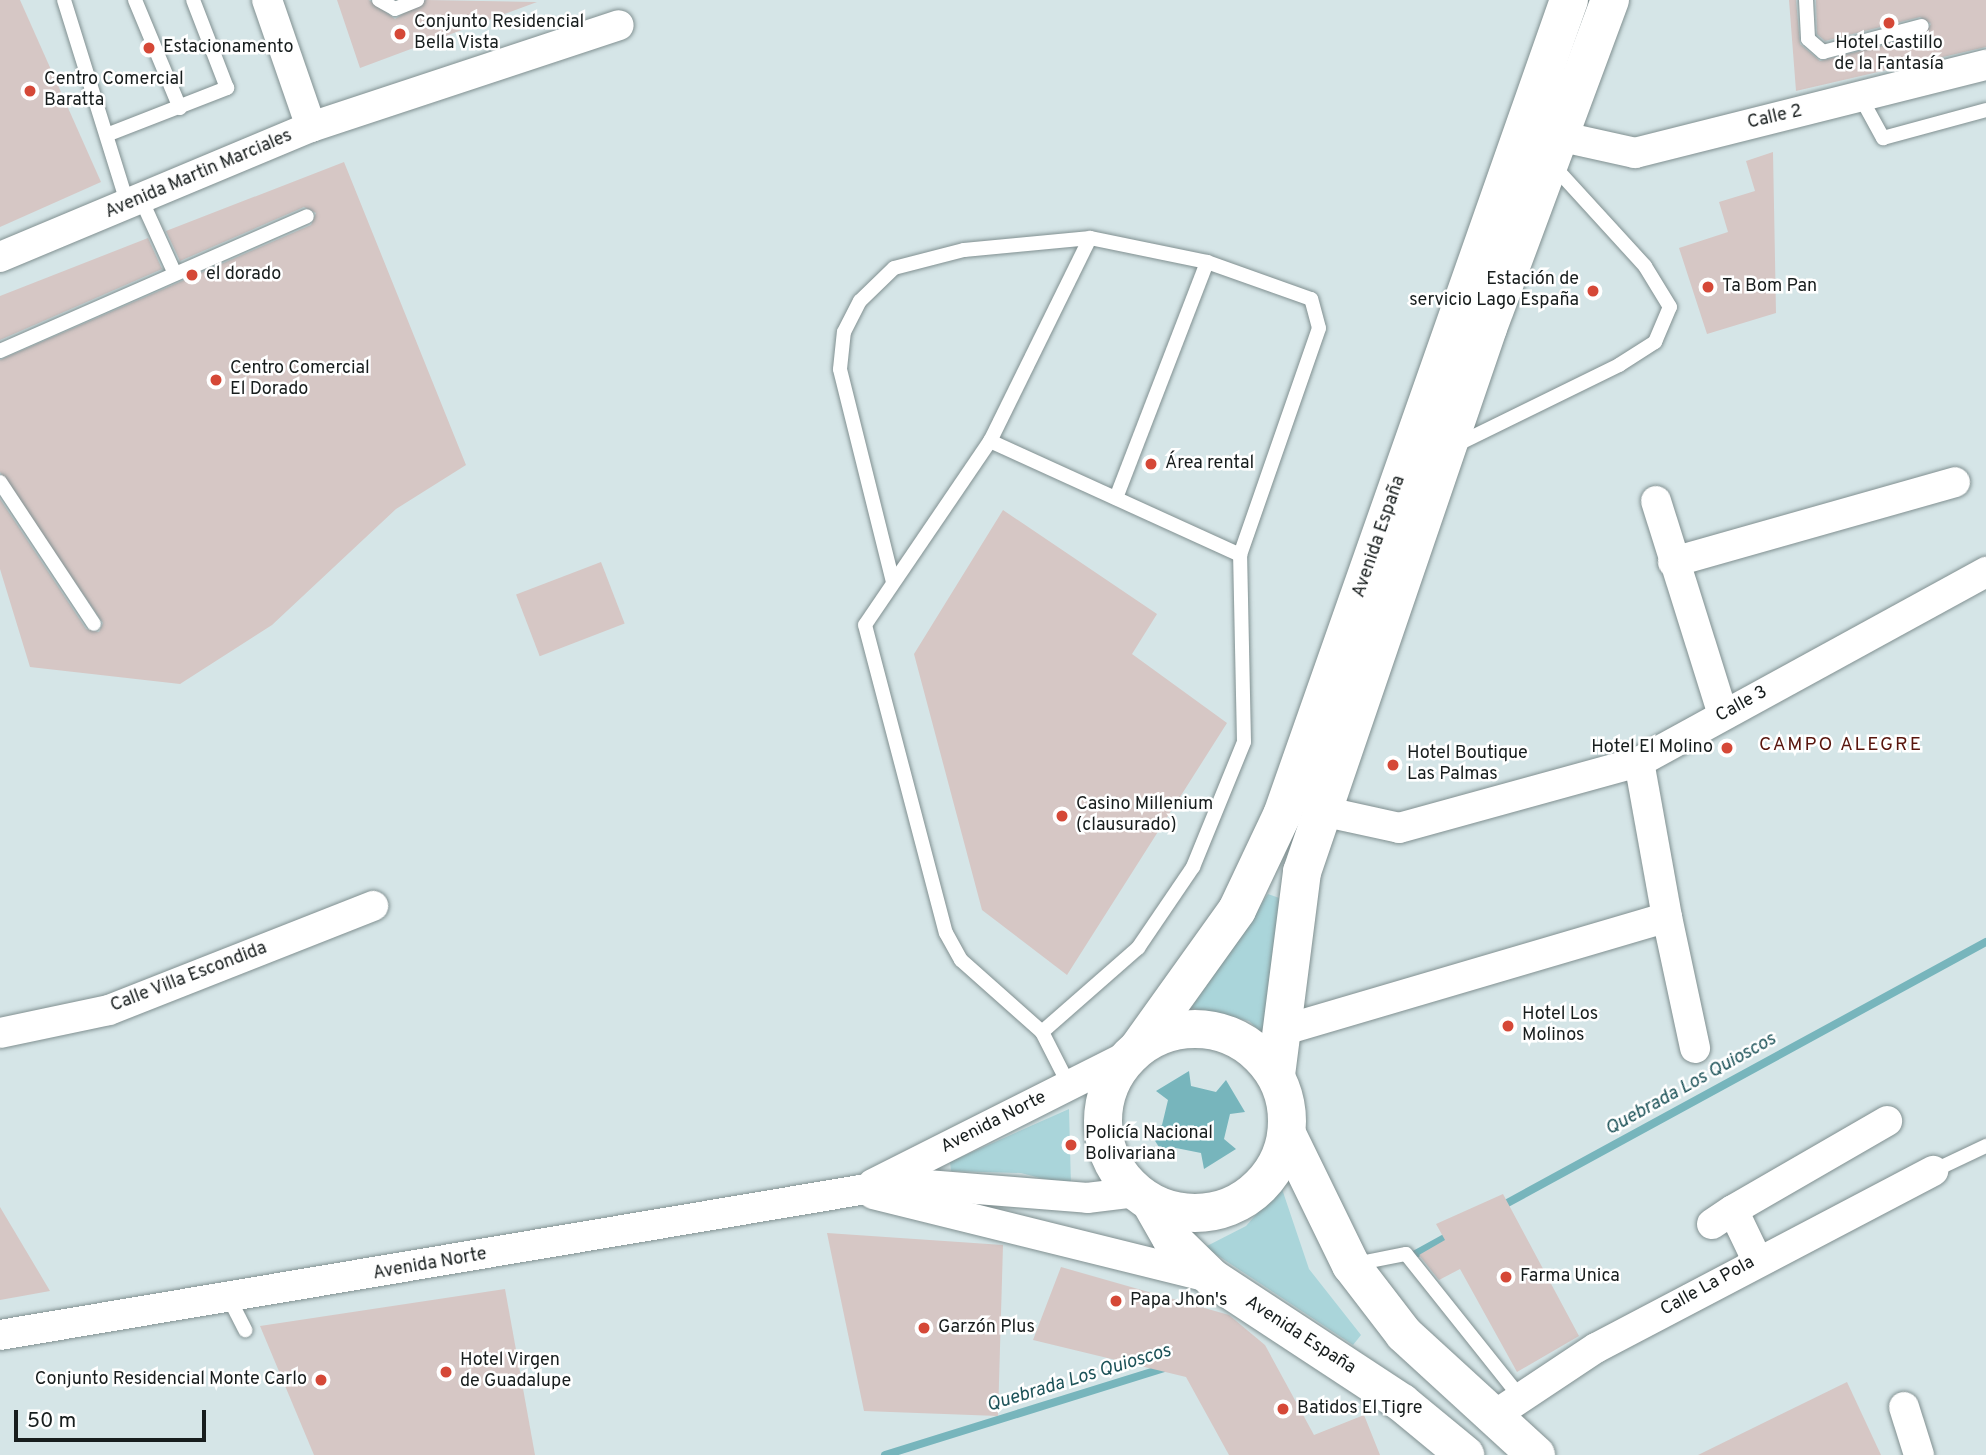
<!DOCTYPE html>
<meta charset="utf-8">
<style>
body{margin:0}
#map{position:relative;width:1986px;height:1455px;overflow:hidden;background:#d5e5e7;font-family:Overpass,sans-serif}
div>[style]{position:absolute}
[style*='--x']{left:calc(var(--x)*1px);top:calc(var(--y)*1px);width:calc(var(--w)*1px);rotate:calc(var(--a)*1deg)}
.green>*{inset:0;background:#aad5da}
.water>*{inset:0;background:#77b5bc}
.stream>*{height:8px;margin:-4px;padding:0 4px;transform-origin:4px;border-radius:4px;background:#77b5bc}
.building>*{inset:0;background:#d6c7c5;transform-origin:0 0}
.roads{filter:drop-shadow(0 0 2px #819091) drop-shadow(0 0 2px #819091)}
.service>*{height:14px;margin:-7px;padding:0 7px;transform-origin:7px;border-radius:7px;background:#fff}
.minor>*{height:30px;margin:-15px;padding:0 15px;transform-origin:15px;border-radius:15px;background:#fff}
.secondary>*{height:38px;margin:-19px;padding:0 19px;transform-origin:19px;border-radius:19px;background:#fff}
.secondary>.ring{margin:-19px;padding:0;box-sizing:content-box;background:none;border:38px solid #fff;border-radius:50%}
.dots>*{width:19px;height:19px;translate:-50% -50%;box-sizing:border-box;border:4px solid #fff;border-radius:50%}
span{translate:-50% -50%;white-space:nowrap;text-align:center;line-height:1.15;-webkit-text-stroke:5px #fff;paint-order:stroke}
.poi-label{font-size:18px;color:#171d1d}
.left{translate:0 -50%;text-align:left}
.right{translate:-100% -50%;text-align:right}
.street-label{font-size:18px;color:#171d1d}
.neighbourhood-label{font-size:19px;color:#58150d;letter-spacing:2px}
.water-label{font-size:19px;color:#1c5258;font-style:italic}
.scale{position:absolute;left:14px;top:1410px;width:192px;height:32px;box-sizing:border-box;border:4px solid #171d1d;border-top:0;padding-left:9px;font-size:21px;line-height:24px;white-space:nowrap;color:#171d1d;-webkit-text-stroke:5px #fff;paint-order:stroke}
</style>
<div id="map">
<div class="green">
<i style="clip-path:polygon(1268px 894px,1285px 900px,1268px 1039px,1249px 1021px,1191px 1008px)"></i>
<i style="clip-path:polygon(1069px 1109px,1071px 1186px,1021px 1173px,951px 1171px,950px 1162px)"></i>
<i style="clip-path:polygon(1281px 1186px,1309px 1269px,1361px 1335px,1353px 1345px,1205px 1247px,1246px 1226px)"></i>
</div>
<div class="water">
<i style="clip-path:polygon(1189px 1071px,1191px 1086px,1216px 1092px,1226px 1080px,1245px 1112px,1230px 1114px,1224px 1139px,1236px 1149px,1204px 1169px,1201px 1153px,1176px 1148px,1167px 1160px,1147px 1128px,1162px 1125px,1168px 1100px,1156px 1091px)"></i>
</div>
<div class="stream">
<i style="--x:1500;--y:1207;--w:554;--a:-28.6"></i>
<i style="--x:1412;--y:1256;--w:46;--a:-28.8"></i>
<i style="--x:885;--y:1455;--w:296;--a:-17.3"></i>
</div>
<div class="building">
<i style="clip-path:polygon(0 0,20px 0,101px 182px,0 227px)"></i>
<i style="clip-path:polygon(337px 0,369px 0,395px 19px,426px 0,537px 2px,360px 68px)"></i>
<i style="clip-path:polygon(1789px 0,1796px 0,1800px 44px,1820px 61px,1924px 35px,1931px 24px,1920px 17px,1825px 41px,1817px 34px,1816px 0,1986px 0,1986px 47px,1796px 91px)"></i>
<i style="clip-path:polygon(1773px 152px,1776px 313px,1707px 334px,1679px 248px,1728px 232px,1719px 202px,1755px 191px,1746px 161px)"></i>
<i style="clip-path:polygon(344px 162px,466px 465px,396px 509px,272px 625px,180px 684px,30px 667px,0 569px,0 499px,86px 629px,99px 632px,103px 623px,0 472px,0 360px,311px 225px,316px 213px,304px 207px,180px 261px,166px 231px)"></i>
<i style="clip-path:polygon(148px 238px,162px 269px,0 340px,0 296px)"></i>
<i style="clip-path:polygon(1003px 510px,1157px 614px,1132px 654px,1227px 723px,1067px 975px,982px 910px,914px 654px)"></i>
<i style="left:601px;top:562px;width:66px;height:91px;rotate:69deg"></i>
<i style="clip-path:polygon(1503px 1194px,1579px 1336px,1517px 1372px,1460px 1269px,1439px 1280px,1419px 1255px,1445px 1240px,1436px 1224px)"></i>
<i style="clip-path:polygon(0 1207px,50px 1291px,0 1300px)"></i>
<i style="clip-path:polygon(827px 1233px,1003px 1245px,998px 1416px,864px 1411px)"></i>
<i style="clip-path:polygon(1061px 1267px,1229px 1315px,1265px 1345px,1314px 1435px,1364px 1415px,1380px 1455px,1229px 1455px,1186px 1377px,1033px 1340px)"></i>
<i style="clip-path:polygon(505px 1289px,535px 1455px,314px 1455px,260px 1326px)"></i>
<i style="clip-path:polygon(1847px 1382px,1881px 1455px,1698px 1455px)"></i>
</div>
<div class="roads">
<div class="service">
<i style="--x:64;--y:0;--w:215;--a:72.7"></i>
<i style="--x:135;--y:0;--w:117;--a:67.4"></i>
<i style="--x:379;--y:0;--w:18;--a:29"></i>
<i style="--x:395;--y:9;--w:24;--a:-22"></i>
<i style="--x:1806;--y:0;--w:39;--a:87"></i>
<i style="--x:1808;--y:39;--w:20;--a:41"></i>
<i style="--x:1823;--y:52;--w:102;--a:-14.7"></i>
<i style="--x:1861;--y:98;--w:46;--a:61.2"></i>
<i style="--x:1883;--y:138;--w:107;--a:-15.2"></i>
<i style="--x:109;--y:134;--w:127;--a:-21.3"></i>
<i style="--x:227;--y:88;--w:94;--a:-111.1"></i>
<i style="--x:141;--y:199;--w:82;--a:65.6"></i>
<i style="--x:0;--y:351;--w:335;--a:-23.7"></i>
<i style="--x:990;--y:441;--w:275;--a:24.5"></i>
<i style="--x:1454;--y:446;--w:184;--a:-26.1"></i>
<i style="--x:1619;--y:365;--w:43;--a:-32.6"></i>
<i style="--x:1655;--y:342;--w:38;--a:-67"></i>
<i style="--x:1670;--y:307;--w:48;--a:-121.4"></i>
<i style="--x:1645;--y:266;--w:139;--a:-132.4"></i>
<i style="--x:0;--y:482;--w:170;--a:56.5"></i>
<i style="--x:1116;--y:498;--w:253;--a:-68.9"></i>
<i style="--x:893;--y:582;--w:219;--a:-104"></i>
<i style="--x:840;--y:369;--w:37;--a:-84"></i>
<i style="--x:844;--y:332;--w:35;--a:-63"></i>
<i style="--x:860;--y:301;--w:47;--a:-44.1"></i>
<i style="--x:894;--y:268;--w:72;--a:-14.4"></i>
<i style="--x:964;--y:250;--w:127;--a:-5.4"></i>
<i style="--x:1042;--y:1032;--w:128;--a:-41.2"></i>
<i style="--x:1138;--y:948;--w:98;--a:-55.8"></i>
<i style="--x:1193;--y:867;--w:135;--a:-67.8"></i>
<i style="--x:1244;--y:742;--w:187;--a:-91.2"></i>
<i style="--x:1240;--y:555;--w:240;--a:-70.8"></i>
<i style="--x:1319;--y:328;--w:30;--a:-105"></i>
<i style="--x:1311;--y:299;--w:110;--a:-160.4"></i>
<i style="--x:1207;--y:262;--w:119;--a:-168.4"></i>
<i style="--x:1090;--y:238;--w:226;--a:116.2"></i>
<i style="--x:990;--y:441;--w:222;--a:124.2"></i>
<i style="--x:865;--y:625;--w:318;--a:75.3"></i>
<i style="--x:946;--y:933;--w:31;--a:61"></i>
<i style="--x:961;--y:960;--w:108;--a:41.6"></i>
<i style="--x:1042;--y:1032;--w:59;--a:63"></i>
<i style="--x:1933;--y:1171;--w:59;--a:-25.3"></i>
<i style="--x:1355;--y:1264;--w:52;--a:-11.1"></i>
<i style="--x:1406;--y:1254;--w:184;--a:51.4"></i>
<i style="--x:230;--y:1300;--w:34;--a:63"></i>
</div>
<div class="minor">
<i style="--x:311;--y:127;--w:324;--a:-18.3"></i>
<i style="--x:1563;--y:137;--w:74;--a:12.5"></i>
<i style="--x:1635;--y:153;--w:362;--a:-14.1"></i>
<i style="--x:0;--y:257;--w:337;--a:-22.7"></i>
<i style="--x:311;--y:127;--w:134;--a:-109.1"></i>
<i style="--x:1656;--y:501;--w:224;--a:72.6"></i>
<i style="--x:1673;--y:562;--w:293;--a:-15.8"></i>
<i style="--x:1322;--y:811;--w:79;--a:12.4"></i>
<i style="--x:1399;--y:828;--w:249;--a:-15.4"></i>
<i style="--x:1639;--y:762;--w:396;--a:-28.7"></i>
<i style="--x:1667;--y:917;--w:134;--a:77.9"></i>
<i style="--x:1284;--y:1030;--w:399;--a:-16.4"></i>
<i style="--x:1667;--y:917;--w:158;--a:-100.2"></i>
<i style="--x:0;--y:1033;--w:111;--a:-11.9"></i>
<i style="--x:109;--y:1010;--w:284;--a:-21.5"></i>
<i style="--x:873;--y:1184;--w:285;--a:-26.7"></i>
<i style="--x:873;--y:1194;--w:349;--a:13.9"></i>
<i style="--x:1712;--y:1224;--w:25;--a:-34"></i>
<i style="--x:1757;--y:1260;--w:55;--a:-115.6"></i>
<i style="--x:1733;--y:1210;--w:178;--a:-30"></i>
<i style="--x:0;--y:1335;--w:872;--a:-9.57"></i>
<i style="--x:860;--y:1190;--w:67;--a:-4.3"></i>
<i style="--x:927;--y:1185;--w:161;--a:4.6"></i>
<i style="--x:1087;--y:1198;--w:49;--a:-7"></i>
<i style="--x:1904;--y:1407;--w:50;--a:72.6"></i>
<i style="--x:1492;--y:1417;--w:125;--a:-33.6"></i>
<i style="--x:1596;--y:1348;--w:381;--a:-27.7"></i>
</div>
<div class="secondary">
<i class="ring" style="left:1103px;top:1029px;width:146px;height:146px"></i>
<i style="--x:1139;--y:1047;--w:168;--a:-54.4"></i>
<i style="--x:1237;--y:910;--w:105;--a:-64.7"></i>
<i style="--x:1282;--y:815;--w:864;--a:-70.6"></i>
<i style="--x:1276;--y:1075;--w:205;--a:-82.7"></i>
<i style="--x:1302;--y:872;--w:575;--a:-71.12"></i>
<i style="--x:1488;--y:328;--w:350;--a:-69.6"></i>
<i style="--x:1287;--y:1134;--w:146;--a:64"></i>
<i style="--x:1351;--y:1265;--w:87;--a:52.5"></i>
<i style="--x:1404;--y:1334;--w:179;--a:42.5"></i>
<i style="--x:1151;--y:1203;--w:40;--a:60.3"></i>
<i style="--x:1171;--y:1238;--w:57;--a:44.3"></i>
<i style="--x:1212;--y:1278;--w:227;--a:33.3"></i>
<i style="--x:1402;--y:1403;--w:82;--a:39.5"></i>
</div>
</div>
<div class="dots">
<i style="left:1889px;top:23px;background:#d54837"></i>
<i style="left:400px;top:34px;background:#d54837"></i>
<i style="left:149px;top:48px;background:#d54837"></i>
<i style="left:30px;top:91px;background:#d54837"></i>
<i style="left:192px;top:275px;background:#d54837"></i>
<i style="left:1708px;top:287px;background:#d54837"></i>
<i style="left:1593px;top:291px;background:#d54837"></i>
<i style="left:216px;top:380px;background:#d54837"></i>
<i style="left:1151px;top:464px;background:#d54837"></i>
<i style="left:1727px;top:748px;background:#d54837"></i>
<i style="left:1393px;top:765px;background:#d54837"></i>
<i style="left:1062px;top:816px;background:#d54837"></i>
<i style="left:1508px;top:1026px;background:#d54837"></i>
<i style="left:1071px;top:1145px;background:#d54837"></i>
<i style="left:1506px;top:1277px;background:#d54837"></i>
<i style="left:1116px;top:1301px;background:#d54837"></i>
<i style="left:924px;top:1328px;background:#d54837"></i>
<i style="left:446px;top:1372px;background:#d54837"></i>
<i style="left:321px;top:1380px;background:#d54837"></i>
<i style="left:1283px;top:1409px;background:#d54837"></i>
</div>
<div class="poi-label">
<span class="left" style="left:414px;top:34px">Conjunto Residencial<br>Bella Vista</span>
<span style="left:1889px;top:55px">Hotel Castillo<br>de la Fantasía</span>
<span class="left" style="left:163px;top:48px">Estacionamento</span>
<span class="left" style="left:44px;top:91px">Centro Comercial<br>Baratta</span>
<span class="left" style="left:206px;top:275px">el dorado</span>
<span class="right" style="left:1579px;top:291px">Estación de<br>servicio Lago España</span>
<span class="left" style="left:1722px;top:287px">Ta Bom Pan</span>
<span class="left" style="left:230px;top:380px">Centro Comercial<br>El Dorado</span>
<span class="left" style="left:1165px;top:464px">Área rental</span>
<span class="right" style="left:1713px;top:748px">Hotel El Molino</span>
<span class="left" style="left:1407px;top:765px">Hotel Boutique<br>Las Palmas</span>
<span class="left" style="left:1076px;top:816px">Casino Millenium<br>(clausurado)</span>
<span class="left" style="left:1522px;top:1026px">Hotel Los<br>Molinos</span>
<span class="left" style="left:1085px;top:1145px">Policía Nacional<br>Bolivariana</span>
<span class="left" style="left:1520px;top:1277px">Farma Unica</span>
<span class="left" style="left:1130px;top:1301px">Papa Jhon's</span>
<span class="left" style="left:938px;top:1328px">Garzón Plus</span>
<span class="left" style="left:460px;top:1372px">Hotel Virgen<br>de Guadalupe</span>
<span class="right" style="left:307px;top:1380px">Conjunto Residencial Monte Carlo</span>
<span class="left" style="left:1297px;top:1409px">Batidos El Tigre</span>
</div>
<div class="street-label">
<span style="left:1775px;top:118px;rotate:-13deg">Calle 2</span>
<span style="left:199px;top:175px;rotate:-23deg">Avenida Martin Marciales</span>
<span style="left:1380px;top:537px;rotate:-71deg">Avenida España</span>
<span style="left:1742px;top:705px;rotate:-29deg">Calle 3</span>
<span style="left:189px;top:978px;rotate:-21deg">Calle Villa Escondida</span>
<span style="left:994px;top:1123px;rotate:-27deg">Avenida Norte</span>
<span style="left:430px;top:1265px;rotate:-10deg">Avenida Norte</span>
<span style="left:1708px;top:1287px;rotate:-29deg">Calle La Pola</span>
<span style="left:1300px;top:1336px;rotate:33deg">Avenida España</span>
</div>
<div class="neighbourhood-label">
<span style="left:1841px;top:746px">CAMPO ALEGRE</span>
</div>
<div class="water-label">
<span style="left:1691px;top:1085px;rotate:-29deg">Quebrada Los Quioscos</span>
<span style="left:1079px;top:1379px;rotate:-17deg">Quebrada Los Quioscos</span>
</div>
<div class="scale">50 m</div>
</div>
